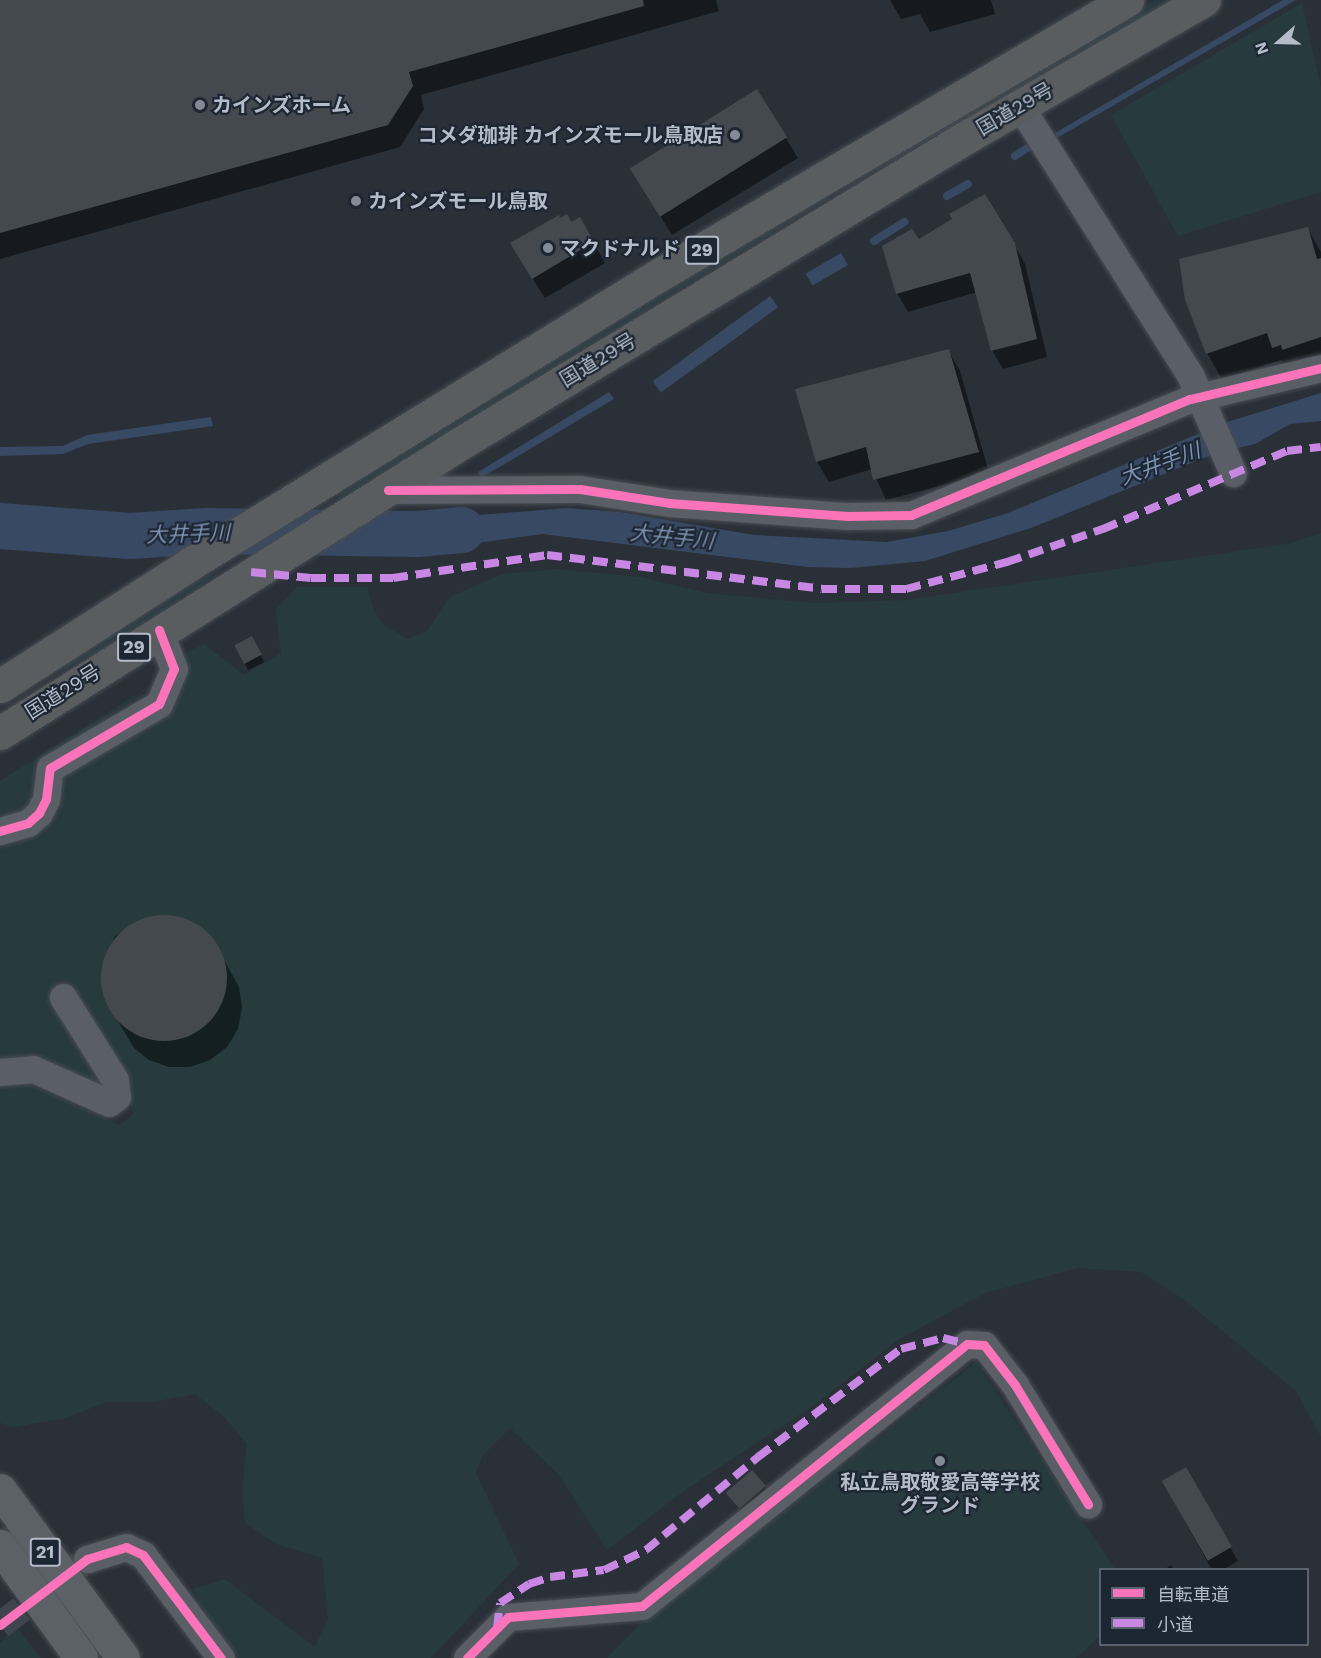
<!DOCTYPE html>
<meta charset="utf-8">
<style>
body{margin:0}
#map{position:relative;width:1321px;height:1658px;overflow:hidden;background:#2a3038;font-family:"Work Sans","Noto Sans JP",sans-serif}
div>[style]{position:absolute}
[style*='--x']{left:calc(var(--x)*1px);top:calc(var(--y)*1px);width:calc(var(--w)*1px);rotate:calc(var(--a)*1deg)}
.green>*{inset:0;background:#273a3e}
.water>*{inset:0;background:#384963;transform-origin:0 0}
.shadow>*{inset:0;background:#0007;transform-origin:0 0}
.stream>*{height:8px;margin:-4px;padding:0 4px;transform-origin:4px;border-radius:4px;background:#384963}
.river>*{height:46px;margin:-23px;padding:0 23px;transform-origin:23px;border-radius:23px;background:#384963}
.building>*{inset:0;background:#444950;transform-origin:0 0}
.round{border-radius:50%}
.minor-tunnel>*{height:27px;margin-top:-13.5px;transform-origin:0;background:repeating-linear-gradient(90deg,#3f454e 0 27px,transparent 0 41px)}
.roads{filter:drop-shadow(0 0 2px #484c53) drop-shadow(0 0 2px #484c53)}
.minor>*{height:27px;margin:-13.5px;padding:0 13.5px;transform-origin:13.5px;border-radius:13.5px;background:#5a5e66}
.major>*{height:33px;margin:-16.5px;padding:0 16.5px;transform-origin:16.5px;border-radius:16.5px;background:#5c6168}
.highway>*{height:33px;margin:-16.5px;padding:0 16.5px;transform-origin:16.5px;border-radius:16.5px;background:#5a5d60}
.quiet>*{height:8px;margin-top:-4px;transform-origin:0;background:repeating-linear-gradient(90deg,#c787e3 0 15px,transparent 0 23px)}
.cycleway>*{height:9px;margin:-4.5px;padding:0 4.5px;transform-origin:4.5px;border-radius:4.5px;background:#fb73b8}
.dots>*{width:16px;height:16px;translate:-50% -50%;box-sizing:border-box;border:3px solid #1d2633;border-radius:50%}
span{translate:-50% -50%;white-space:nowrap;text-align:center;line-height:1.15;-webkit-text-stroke:4.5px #1d2633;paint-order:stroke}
.shield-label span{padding:2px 4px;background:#1d2633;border:2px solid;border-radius:4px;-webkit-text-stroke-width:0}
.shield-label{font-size:18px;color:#b4bcc9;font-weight:700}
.poi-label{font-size:20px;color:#b4bcc9;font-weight:700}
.left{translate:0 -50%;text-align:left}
.right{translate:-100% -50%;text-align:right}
.street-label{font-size:20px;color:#b4bcc9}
.water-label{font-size:21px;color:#7c92b1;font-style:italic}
.legend{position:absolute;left:1099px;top:1568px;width:210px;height:78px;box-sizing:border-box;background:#1d2633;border:2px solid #59626f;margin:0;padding:8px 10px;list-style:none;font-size:18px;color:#b4bcc9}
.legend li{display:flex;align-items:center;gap:12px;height:30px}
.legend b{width:30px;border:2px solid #59626f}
.north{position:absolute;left:1249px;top:12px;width:60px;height:60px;-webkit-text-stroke:4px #1d2633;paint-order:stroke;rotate:250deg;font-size:16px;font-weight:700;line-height:24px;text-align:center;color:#b4bcc9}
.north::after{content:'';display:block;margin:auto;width:21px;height:27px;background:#b4bcc9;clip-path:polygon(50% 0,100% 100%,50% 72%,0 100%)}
</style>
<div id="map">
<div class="green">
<i style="clip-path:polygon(1154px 0,1176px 0,843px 188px,846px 179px)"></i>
<i style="clip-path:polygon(1302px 3px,1321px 88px,1321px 192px,1178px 236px,1111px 115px)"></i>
<i style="clip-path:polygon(832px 196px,340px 499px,334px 493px,822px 197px)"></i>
<i style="clip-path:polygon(1321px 533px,1321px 1437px,1295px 1390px,1183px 1299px,1141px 1272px,1078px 1268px,985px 1293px,898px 1340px,813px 1406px,685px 1490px,607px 1550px,559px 1475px,510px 1428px,483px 1455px,476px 1473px,519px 1564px,431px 1658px,239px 1658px,207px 1618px,193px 1589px,225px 1579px,315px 1647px,328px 1619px,322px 1558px,276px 1544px,245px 1523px,242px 1491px,247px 1444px,223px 1416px,195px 1394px,153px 1402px,107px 1402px,63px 1419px,13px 1427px,0 1423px,0 1087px,11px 1083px,28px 1084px,120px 1125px,133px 1114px,120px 1068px,109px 1083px,87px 1080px,34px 1058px,0 1060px,0 840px,70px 768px,170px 715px,183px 655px,204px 644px,244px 675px,281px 653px,276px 609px,298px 587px,367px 587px,375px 613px,384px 625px,407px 639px,427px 631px,450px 597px,502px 574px,557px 569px,640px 577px,707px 593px,814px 603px,906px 600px,1292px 543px)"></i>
<i style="clip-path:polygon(213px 574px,208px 582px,102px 650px,55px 674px,101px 638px,200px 578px)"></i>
<i style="clip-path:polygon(161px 679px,35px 769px,36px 802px,28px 813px,0 820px,0 781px)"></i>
<i style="clip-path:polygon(976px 1362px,1115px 1569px,1100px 1570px,1100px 1636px,1076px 1658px,607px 1658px,641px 1623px)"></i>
<i style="clip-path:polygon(16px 1626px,41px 1658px,0 1658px,0 1643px)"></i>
</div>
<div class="water">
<i style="clip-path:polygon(1283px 0,1296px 0,1057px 138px,1055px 133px)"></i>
<i style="left:841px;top:253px;width:14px;height:41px;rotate:60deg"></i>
<i style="left:770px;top:296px;width:14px;height:145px;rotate:54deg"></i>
<i style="clip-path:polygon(609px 392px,614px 399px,481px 478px,478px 472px)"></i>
<i style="clip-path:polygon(1321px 393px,1321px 421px,1290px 424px,1255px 444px,1216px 453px,1031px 528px,925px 561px,851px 568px,808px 567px,542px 534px,448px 547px,391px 548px,404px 521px,566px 508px,620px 512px,754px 535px,887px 542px,948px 531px,1008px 513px,1224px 423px)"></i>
<i style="clip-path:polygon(211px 417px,213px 426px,88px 444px,63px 454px,0 456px,0 447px,63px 446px,87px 435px)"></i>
<i style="clip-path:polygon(0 511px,81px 520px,162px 521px,146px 549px,86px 547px,0 539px)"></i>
</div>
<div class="shadow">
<i style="clip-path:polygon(0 0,716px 0,719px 11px,421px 95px,424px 109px,400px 147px,0 259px)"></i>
<i style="clip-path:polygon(890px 0,991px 0,995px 14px,930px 32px,920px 14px,901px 19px)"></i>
<i style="clip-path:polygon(757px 91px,798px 158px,672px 235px,642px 186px)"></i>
<i style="clip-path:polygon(580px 219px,605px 263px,545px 298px,523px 264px)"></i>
<i style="clip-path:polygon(1307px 228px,1321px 252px,1321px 369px,1288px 373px,1281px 360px,1222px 379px,1207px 353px)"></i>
<i style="clip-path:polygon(919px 241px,1014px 244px,1025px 264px,1047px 357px,1003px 369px,992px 350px,977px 292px,908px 312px,897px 293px)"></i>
<i style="clip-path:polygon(948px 350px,960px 371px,989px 473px,886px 500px,872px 469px,829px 482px,817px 462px)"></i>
<i style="left:252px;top:638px;width:27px;height:18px;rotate:63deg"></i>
<i style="clip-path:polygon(160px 916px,179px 918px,197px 926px,213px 940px,239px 987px,242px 1008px,238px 1029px,227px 1047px,210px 1060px,190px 1067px,169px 1067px,149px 1060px,134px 1048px,107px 1003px,102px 984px,103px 964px,115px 936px,140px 920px)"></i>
<i style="clip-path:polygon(1185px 1469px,1238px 1561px,1223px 1570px,1212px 1570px,1163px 1481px)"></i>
<i style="clip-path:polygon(765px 1487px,768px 1493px,743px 1513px,731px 1499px)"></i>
<i style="clip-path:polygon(1171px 1565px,1173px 1570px,1164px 1570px)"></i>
</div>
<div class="stream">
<i style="--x:1015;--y:156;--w:17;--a:-33"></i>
<i style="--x:947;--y:196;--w:24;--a:-30"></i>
<i style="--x:874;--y:241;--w:36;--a:-32"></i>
</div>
<div class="river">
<i style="--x:0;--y:526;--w:130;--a:4.4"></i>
<i style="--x:130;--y:536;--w:77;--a:-3.7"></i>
<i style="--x:207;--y:531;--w:210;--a:0.8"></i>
<i style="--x:417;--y:534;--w:45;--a:-5.1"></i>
</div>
<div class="building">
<i style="clip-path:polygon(0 0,643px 0,644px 6px,409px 72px,413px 86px,388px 125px,0 233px)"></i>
<i style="left:757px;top:89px;width:57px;height:150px;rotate:58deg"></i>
<i style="clip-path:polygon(985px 194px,1015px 243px,1037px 339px,991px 351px,970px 273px,896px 294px,882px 246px,912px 229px,919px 239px,952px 219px,949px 214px)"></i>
<i style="clip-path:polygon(567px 214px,571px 222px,580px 217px,594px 242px,532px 279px,510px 243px,559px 215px,560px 218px)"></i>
<i style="clip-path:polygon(1308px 227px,1317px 259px,1321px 258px,1321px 337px,1282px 350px,1281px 345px,1272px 348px,1267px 333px,1206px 354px,1185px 300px,1179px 259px)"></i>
<i style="clip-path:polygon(949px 349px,979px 452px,873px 480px,866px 447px,816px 462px,795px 389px)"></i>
<i style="left:252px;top:636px;width:21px;height:20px;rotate:62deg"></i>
<i class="round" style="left:101px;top:915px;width:126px;height:126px"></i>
<i style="left:1186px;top:1467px;width:92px;height:28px;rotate:60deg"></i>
<i style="left:752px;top:1470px;width:21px;height:35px;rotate:49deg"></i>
</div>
<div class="minor-tunnel">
<i style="--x:0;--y:1625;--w:101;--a:-37.3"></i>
</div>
<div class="roads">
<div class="minor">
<i style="--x:1020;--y:106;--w:320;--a:57.7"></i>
<i style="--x:1191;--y:377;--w:105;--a:66.4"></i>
<i style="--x:388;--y:490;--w:192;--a:-0.3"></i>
<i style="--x:580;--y:489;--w:90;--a:8.9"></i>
<i style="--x:669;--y:503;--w:179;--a:4.2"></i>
<i style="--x:848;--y:516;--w:63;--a:-0.9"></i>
<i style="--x:911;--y:515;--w:302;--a:-22.6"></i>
<i style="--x:1190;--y:399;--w:135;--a:-13.3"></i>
<i style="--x:0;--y:831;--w:29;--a:-16"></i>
<i style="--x:28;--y:823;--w:15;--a:-42"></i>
<i style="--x:39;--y:813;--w:16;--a:-63"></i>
<i style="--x:46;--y:799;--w:31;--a:-83"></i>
<i style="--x:50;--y:768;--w:126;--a:-30.4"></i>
<i style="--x:159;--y:704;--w:38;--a:-67"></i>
<i style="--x:174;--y:669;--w:42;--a:-111"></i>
<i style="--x:0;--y:1072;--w:33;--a:-5"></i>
<i style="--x:33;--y:1069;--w:83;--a:24.1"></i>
<i style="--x:109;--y:1103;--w:10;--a:-37"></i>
<i style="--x:117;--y:1097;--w:17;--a:-97"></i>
<i style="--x:115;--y:1080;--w:98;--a:-122.1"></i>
<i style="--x:87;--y:1559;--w:41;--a:-17.1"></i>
<i style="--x:126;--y:1547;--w:19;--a:25"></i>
<i style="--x:143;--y:1555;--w:129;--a:52.9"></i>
<i style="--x:467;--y:1658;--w:58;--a:-45"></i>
<i style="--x:508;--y:1617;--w:134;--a:-4.7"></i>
<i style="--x:642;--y:1606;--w:417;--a:-38.9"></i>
<i style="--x:967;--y:1344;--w:17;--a:3"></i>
<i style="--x:984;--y:1345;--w:51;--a:52.2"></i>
<i style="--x:1015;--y:1385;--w:140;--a:58.5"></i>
</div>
<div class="major">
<i style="--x:0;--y:1490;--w:208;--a:53.8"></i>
<i style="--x:0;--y:1546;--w:138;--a:54.1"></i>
</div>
<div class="highway">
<i style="--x:0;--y:686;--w:229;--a:-32.7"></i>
<i style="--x:193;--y:562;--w:547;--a:-31.63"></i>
<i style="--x:659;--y:275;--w:543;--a:-30.44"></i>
<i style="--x:0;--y:733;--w:545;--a:-32.17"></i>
<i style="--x:461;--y:443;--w:587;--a:-31.2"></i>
<i style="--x:963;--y:139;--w:278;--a:-30"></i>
</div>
</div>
<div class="quiet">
<i style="--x:251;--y:572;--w:60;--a:5.7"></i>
<i style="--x:311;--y:578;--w:82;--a:0"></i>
<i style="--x:393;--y:578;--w:156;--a:-8.5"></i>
<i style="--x:547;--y:555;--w:277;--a:7"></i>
<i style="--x:822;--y:589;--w:84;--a:0"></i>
<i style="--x:906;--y:589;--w:105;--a:-15"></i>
<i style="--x:1007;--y:562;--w:102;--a:-19"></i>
<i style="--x:1103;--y:529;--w:200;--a:-23"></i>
<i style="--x:1287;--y:451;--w:34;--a:-7"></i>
<i style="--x:497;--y:1628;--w:25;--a:-83"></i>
<i style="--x:500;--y:1603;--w:35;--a:-33"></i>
<i style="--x:529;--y:1584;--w:22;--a:-18"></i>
<i style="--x:550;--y:1577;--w:54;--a:-7.4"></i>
<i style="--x:604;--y:1570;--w:47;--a:-25.5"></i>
<i style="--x:646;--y:1550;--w:146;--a:-39.7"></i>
<i style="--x:758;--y:1457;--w:179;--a:-37.1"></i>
<i style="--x:901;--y:1349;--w:43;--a:-14.7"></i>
<i style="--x:943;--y:1338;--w:25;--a:14"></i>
</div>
<div class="cycleway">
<i style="--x:388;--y:490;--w:192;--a:-0.3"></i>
<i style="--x:580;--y:489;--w:90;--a:8.9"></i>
<i style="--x:669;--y:503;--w:179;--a:4.2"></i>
<i style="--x:848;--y:516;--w:63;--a:-0.9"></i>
<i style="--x:911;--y:515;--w:302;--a:-22.6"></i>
<i style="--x:1190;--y:399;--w:135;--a:-13.3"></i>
<i style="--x:0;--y:831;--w:29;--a:-16"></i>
<i style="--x:28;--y:823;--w:15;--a:-42"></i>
<i style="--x:39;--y:813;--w:16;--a:-63"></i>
<i style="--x:46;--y:799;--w:31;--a:-83"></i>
<i style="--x:50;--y:768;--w:126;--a:-30.4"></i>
<i style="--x:159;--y:704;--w:38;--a:-67"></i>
<i style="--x:174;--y:669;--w:42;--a:-111"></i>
<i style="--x:0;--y:1625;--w:109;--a:-37.2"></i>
<i style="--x:87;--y:1559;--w:41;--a:-17.1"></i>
<i style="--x:126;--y:1547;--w:19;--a:25"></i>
<i style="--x:143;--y:1555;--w:129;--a:52.9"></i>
<i style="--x:467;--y:1658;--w:58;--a:-45"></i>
<i style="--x:508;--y:1617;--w:134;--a:-4.7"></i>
<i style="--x:642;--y:1606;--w:417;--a:-38.9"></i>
<i style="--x:967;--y:1344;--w:17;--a:3"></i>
<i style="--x:984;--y:1345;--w:51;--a:52.2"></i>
<i style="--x:1015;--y:1385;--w:140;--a:58.5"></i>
</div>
<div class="dots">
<i style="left:200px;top:105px;background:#848b96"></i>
<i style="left:735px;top:135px;background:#848b96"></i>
<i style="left:356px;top:201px;background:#848b96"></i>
<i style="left:548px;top:248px;background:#848b96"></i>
<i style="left:940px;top:1461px;background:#848b96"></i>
</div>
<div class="shield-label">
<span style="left:702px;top:250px">29</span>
<span style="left:134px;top:647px">29</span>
<span style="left:45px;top:1552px">21</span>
</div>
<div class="poi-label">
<span class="left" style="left:212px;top:105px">カインズホーム</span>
<span class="right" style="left:723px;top:135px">コメダ珈琲 カインズモール鳥取店</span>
<span class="left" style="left:368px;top:201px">カインズモール鳥取</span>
<span class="left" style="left:560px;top:248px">マクドナルド</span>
<span style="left:940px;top:1494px">私立鳥取敬愛高等学校<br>グランド</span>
</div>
<div class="street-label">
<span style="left:1015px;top:109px;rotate:-30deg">国道29号</span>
<span style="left:598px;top:360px;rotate:-31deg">国道29号</span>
<span style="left:63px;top:692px;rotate:-32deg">国道29号</span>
</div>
<div class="water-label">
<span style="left:1160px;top:464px;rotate:-20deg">大井手川</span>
<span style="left:188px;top:534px;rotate:-2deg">大井手川</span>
<span style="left:672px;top:537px;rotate:6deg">大井手川</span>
</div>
<ul class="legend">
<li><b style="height:8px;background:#fb73b8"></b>自転車道</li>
<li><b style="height:8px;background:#c787e3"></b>小道</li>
</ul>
<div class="north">N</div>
</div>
